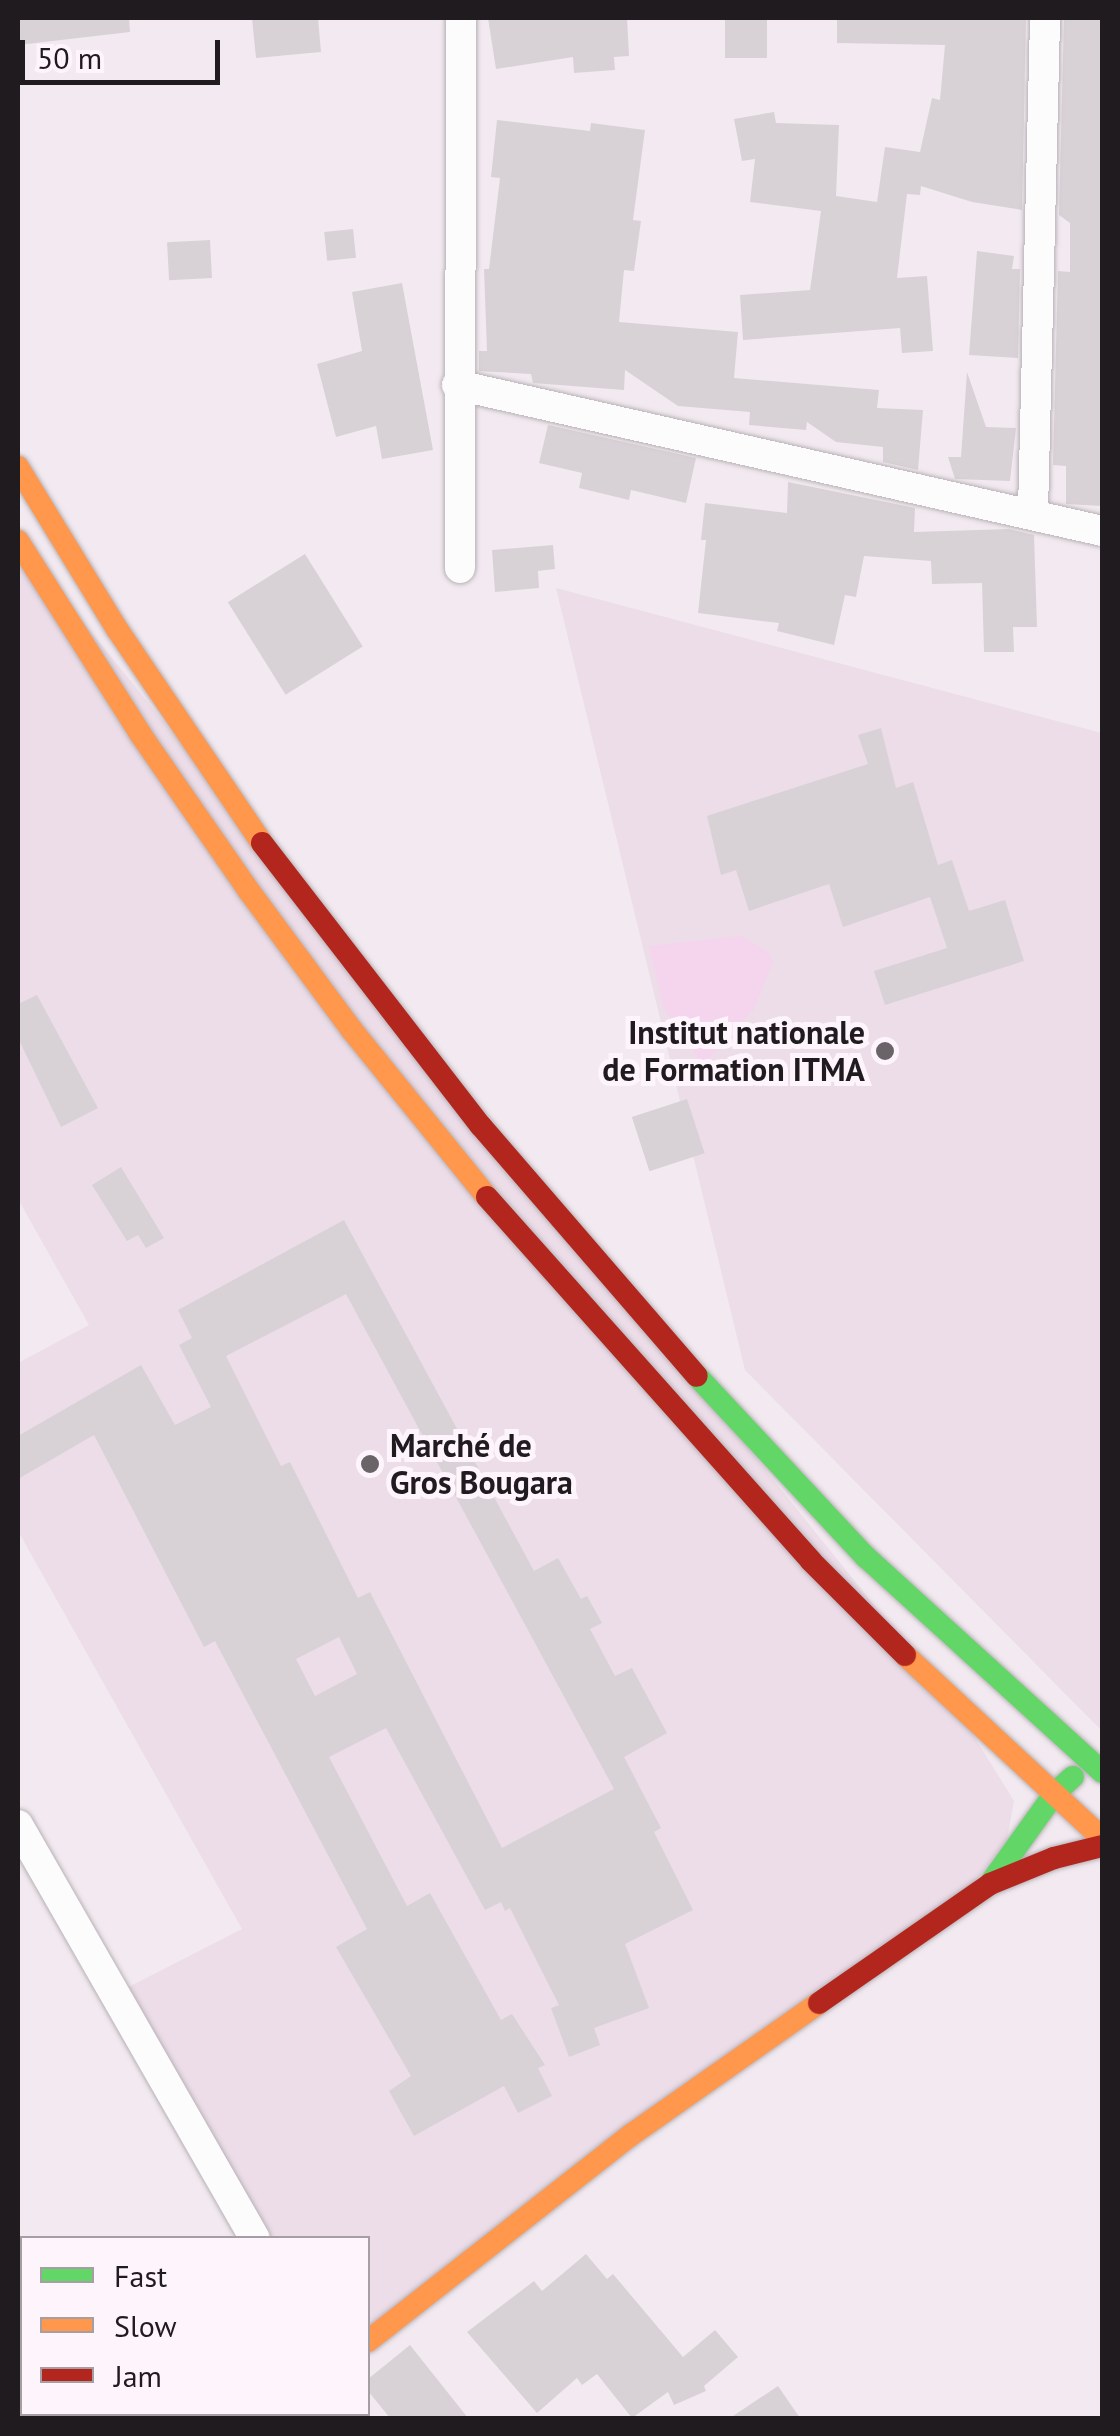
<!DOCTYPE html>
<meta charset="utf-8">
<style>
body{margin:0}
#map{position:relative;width:1120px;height:2436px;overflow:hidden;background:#f2eaf0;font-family:"PT Sans",sans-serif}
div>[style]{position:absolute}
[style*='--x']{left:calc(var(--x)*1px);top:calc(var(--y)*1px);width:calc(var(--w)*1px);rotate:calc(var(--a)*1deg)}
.built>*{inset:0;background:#ecdde8}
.green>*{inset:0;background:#f5d4ed}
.building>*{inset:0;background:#d8d2d6;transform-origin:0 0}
.roads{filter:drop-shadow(0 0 2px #b8b1b6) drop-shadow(0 0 2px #b8b1b6)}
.street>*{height:30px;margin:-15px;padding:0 15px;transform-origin:15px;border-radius:15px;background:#fdfcfd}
.fast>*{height:22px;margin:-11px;padding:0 11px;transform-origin:11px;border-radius:11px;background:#63d668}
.slow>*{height:22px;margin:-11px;padding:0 11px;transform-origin:11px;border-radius:11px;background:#ff974d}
.jam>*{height:22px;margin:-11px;padding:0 11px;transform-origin:11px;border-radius:11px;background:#b3261e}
.dots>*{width:28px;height:28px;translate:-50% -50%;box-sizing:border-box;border:5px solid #fef5fc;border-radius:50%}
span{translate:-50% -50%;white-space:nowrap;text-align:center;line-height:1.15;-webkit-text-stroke:10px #fef5fc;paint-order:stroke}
.poi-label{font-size:32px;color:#201b1e;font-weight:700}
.right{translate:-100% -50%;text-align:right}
.left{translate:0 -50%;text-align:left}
.frame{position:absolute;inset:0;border:20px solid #201b1e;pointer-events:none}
.legend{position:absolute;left:20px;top:2236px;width:350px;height:180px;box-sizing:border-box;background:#fef5fc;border:2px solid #a59ea3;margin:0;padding:12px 18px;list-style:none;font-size:30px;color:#201b1e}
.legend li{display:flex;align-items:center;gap:20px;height:50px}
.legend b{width:50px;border:2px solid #a59ea3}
.scale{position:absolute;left:20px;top:40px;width:200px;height:45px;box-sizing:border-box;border:5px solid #201b1e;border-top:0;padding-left:12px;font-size:30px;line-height:35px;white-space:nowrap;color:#201b1e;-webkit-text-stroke:8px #fef5fc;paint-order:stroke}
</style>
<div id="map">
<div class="built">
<i style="clip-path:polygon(18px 541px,956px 1707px,1014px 1801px,1007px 1839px,975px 1881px,368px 2342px,368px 2238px,255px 2238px,115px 1994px,242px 1929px,18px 1531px,18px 1363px,89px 1325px,18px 1199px)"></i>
<i style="clip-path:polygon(556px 588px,1102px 733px,1102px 1731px,745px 1370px)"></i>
</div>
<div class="green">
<i style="clip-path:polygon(740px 936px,767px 951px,773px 961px,754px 1009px,703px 1065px,664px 1008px,649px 946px)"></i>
</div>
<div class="building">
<i style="clip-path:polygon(18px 18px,129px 18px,130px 32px,18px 45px)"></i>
<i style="clip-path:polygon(252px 18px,318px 18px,321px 52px,256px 58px)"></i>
<i style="clip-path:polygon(488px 18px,627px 18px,629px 56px,614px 57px,615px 70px,574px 73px,573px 57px,496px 69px)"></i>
<i style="left:725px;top:18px;width:42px;height:40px"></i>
<i style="clip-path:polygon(837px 18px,1026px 18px,1022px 210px,972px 202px,921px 186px,920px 195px,907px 194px,897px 278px,927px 276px,933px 351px,902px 353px,900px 328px,743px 340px,740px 295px,810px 290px,821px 211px,750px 202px,755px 159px,742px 161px,734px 119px,774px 112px,776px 123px,839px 125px,836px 196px,877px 202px,885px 147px,920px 152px,932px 98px,940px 100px,945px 45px,837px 43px)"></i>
<i style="clip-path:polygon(1064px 18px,1102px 18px,1102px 506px,1066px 504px,1066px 466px,1053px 465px,1058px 271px,1070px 272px,1070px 223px,1059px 215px)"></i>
<i style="clip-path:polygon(497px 120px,590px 131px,591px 123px,645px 130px,633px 220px,641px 221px,634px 271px,624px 270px,619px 322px,738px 332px,734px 378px,879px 390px,877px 408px,923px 410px,918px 470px,883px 462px,883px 447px,836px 442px,807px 422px,806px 430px,749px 425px,750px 412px,678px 406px,625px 370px,624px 390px,533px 383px,531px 374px,479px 371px,479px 351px,487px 351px,484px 269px,489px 269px,500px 178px,491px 177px)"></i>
<i style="left:353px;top:229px;width:29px;height:29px;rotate:84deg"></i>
<i style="left:210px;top:240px;width:38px;height:43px;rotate:87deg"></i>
<i style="clip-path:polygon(977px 251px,1014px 256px,1012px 269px,1020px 269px,1018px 358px,969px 355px)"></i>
<i style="clip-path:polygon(402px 283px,433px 450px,382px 459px,376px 426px,336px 437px,317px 364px,362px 351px,352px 292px)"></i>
<i style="clip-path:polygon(967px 372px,986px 427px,1016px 428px,1010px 481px,955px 479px,948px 457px,961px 457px)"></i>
<i style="clip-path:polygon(548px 425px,696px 458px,686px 503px,631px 490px,629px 500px,579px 488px,582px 473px,539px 463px)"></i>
<i style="clip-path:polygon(788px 482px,915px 508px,914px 532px,1009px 529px,1034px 535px,1037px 627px,1013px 627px,1014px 652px,984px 652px,982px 583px,932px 584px,931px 561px,864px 556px,856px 597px,845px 595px,834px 645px,777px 631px,779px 623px,698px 613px,706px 540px,701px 540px,705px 503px,787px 513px)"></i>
<i style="clip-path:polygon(553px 545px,555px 569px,538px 571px,539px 588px,495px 592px,492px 550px)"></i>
<i style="left:305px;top:554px;width:109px;height:91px;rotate:58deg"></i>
<i style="clip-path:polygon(881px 728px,896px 788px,913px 782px,938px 865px,952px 860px,969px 911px,1005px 900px,1024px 961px,885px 1005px,874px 971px,947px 948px,930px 897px,843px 927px,829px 884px,749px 911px,736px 870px,721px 875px,707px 816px,868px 764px,858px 735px)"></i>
<i style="clip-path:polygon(37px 995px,98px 1108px,61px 1127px,18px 1038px,18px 1004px)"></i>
<i style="left:687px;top:1099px;width:57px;height:58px;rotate:72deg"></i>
<i style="clip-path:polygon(121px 1167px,164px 1238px,146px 1248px,138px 1235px,127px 1241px,92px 1185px)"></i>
<i style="clip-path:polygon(evenodd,344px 1220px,534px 1571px,558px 1558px,581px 1599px,587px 1596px,602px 1623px,590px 1629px,615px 1676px,632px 1668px,667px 1733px,624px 1757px,661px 1828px,654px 1832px,693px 1910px,625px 1944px,649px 2008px,594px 2028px,600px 2045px,569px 2057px,551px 2008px,559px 2005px,510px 1908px,505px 1911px,501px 1902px,485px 1910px,386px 1728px,329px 1757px,407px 1906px,430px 1893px,501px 2020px,512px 2014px,545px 2065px,538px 2068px,552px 2096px,518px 2113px,504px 2086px,414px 2136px,389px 2091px,411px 2076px,336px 1947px,367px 1929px,215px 1641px,204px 1647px,94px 1435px,18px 1479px,18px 1436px,141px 1365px,175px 1425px,211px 1407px,179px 1345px,192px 1338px,178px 1310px,344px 1220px,346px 1294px,614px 1789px,502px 1848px,370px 1592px,358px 1598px,290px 1462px,281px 1466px,226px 1356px,346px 1294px,344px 1220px,339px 1637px,357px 1674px,315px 1696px,296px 1659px,339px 1637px)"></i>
<i style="clip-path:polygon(586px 2254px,607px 2279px,613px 2274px,683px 2357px,715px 2330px,738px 2357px,704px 2386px,706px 2391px,674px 2405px,668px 2392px,632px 2418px,597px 2374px,582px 2385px,577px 2378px,537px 2413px,467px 2332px,534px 2281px,542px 2291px)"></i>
<i style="clip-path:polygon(410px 2345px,468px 2418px,390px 2418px,368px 2391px,368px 2379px)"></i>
<i style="clip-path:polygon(778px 2386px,800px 2418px,730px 2418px)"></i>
</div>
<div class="roads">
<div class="street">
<i style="--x:457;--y:385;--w:661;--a:12.75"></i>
<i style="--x:1033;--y:512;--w:494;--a:-88.6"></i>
<i style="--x:460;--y:568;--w:550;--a:-89.9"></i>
<i style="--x:18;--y:1825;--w:476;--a:60.2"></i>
</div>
<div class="fast">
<i style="--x:697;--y:1376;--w:248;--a:47"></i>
<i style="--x:866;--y:1557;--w:319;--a:42.3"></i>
<i style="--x:992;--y:1881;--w:108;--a:-54.4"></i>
<i style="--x:1055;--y:1793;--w:24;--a:-42"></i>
<i style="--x:271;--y:2418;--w:8;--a:-30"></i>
</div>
<div class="slow">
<i style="--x:18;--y:467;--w:190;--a:58.6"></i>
<i style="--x:117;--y:629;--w:258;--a:55.9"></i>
<i style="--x:18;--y:541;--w:230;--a:57.6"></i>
<i style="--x:141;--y:735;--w:190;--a:55.3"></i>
<i style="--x:249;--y:891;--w:172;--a:53.5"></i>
<i style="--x:351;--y:1029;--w:216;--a:51"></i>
<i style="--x:905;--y:1655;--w:269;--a:42.9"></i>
<i style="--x:368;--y:2341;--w:334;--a:-38.1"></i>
<i style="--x:631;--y:2135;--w:230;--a:-35.1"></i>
</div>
<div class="jam">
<i style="--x:262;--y:843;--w:358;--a:52.3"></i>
<i style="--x:481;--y:1126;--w:330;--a:49.2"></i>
<i style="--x:487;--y:1197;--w:487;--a:48.3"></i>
<i style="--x:811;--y:1561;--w:133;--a:45"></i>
<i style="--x:819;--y:2003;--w:208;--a:-34.8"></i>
<i style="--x:990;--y:1884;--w:69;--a:-22.1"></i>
<i style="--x:1054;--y:1858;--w:49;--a:-14"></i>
</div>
</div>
<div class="dots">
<i style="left:885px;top:1051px;background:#6a6368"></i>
<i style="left:370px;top:1464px;background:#6a6368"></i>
</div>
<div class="poi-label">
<span class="right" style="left:865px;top:1051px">Institut nationale<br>de Formation ITMA</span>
<span class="left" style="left:390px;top:1464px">Marché de<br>Gros Bougara</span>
</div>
<div class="frame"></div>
<ul class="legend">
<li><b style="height:12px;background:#63d668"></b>Fast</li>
<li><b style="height:12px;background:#ff974d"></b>Slow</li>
<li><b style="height:12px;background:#b3261e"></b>Jam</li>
</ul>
<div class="scale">50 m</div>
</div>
